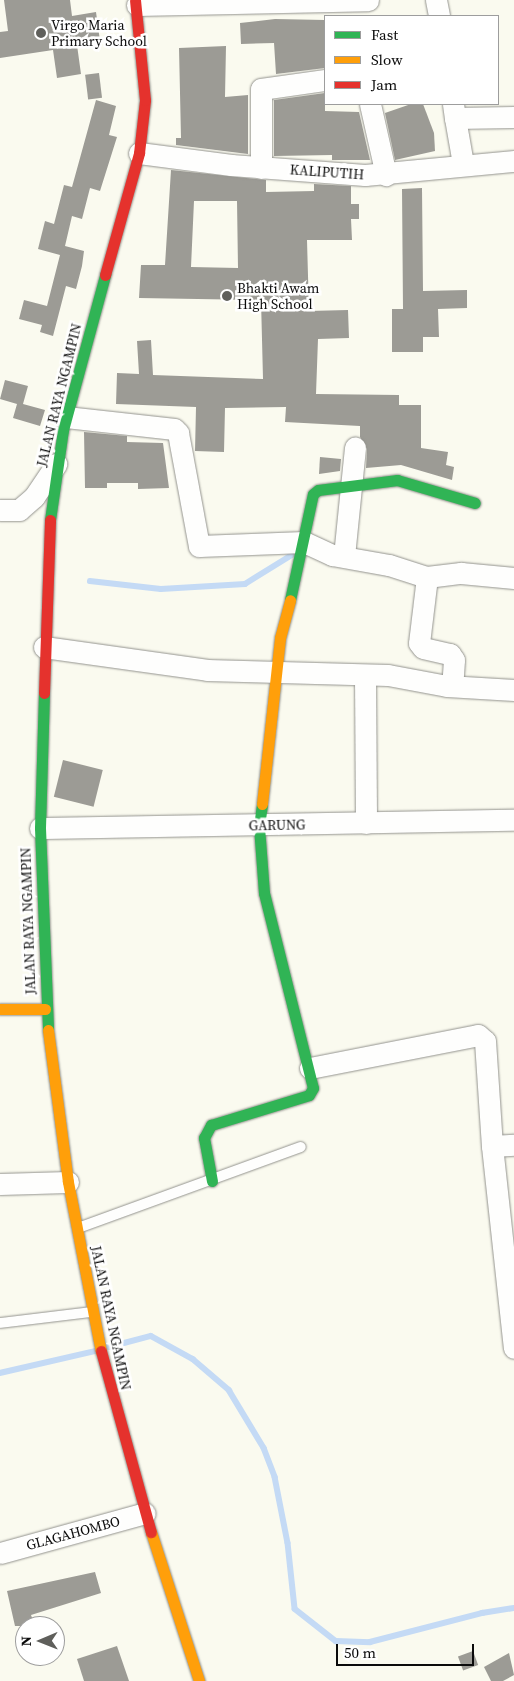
<!DOCTYPE html>
<style>
body{margin:0}
#map{position:relative;width:514px;height:1681px;overflow:hidden;background:#fafaef;font-family:"Source Serif 4",serif}
div>[style]{position:absolute}
[style*='--x']{left:calc(var(--x)*1px);top:calc(var(--y)*1px);width:calc(var(--w)*1px);rotate:calc(var(--a)*1deg)}
.stream>*{height:5.5px;margin:-2.75px;padding:0 2.75px;transform-origin:2.75px;border-radius:2.75px;background:#c4daf5}
.building>*{inset:0;background:#9c9b95;transform-origin:0 0}
.roads{filter:drop-shadow(0 0 1px #93938e) drop-shadow(0 0 1px #93938e)}
.lane>*{height:10px;margin:-5px;padding:0 5px;transform-origin:5px;border-radius:5px;background:#fefefd}
.street>*{height:21px;margin:-10.5px;padding:0 10.5px;transform-origin:10.5px;border-radius:10.5px;background:#fefefd}
.fast>*{height:11px;margin:-5.5px;padding:0 5.5px;transform-origin:5.5px;border-radius:5.5px;background:#30b455}
.slow>*{height:11px;margin:-5.5px;padding:0 5.5px;transform-origin:5.5px;border-radius:5.5px;background:#ff9f0a}
.jam>*{height:11px;margin:-5.5px;padding:0 5.5px;transform-origin:5.5px;border-radius:5.5px;background:#e5322d}
.dots>*{width:14px;height:14px;translate:-50% -50%;box-sizing:border-box;border:2px solid #fff;border-radius:50%}
span{translate:-50% -50%;white-space:nowrap;text-align:center;line-height:1.15;-webkit-text-stroke:5px #fff;paint-order:stroke}
.poi-label{font-size:14px;color:#0b0b0b}
.left{translate:0 -50%;text-align:left}
.street-label{font-size:14px;color:#0b0b0b}
.legend{position:absolute;left:324px;top:15px;width:175px;height:90px;box-sizing:border-box;background:#fff;border:1px solid #9d9d9d;margin:0;padding:6px 9px;list-style:none;font-size:15px;color:#0b0b0b}
.legend li{display:flex;align-items:center;gap:10px;height:25px}
.legend b{width:25px;border:1px solid #9d9d9d}
.north{position:absolute;left:15px;top:1616px;width:50px;height:50px;box-sizing:border-box;background:#fff;border:1px solid #9d9d9d;border-radius:50%;rotate:269deg;font-size:14px;font-weight:700;line-height:20px;text-align:center;color:#0b0b0b}
.north::after{content:'';display:block;margin:auto;width:18px;height:22px;background:#5f5f5b;clip-path:polygon(50% 0,100% 100%,50% 72%,0 100%)}
.scale{position:absolute;left:336px;top:1644px;width:138px;height:22px;box-sizing:border-box;border:2px solid #0b0b0b;border-top:0;padding-left:6px;font-size:15px;line-height:18px;white-space:nowrap;color:#0b0b0b;-webkit-text-stroke:4px #fff;paint-order:stroke}
</style>
<div id="map">
<div class="stream">
<i style="--x:90;--y:581;--w:71;--a:6.4"></i>
<i style="--x:161;--y:589;--w:84;--a:-3.4"></i>
<i style="--x:245;--y:584;--w:55;--a:-31.7"></i>
<i style="--x:109;--y:1347;--w:43;--a:-14.7"></i>
<i style="--x:151;--y:1336;--w:48;--a:28.7"></i>
<i style="--x:193;--y:1359;--w:48;--a:40.7"></i>
<i style="--x:229;--y:1390;--w:68;--a:58.9"></i>
<i style="--x:264;--y:1448;--w:31;--a:69"></i>
<i style="--x:275;--y:1477;--w:67;--a:78.9"></i>
<i style="--x:288;--y:1543;--w:66;--a:83.9"></i>
<i style="--x:295;--y:1609;--w:52;--a:38"></i>
<i style="--x:336;--y:1641;--w:34;--a:2"></i>
<i style="--x:370;--y:1642;--w:116;--a:-14.5"></i>
<i style="--x:482;--y:1613;--w:32;--a:-9"></i>
<i style="--x:0;--y:1373;--w:98;--a:-13"></i>
</div>
<div class="building">
<i style="clip-path:polygon(4px 0,70px 0,72px 16px,96px 12px,100px 41px,77px 45px,81px 74px,57px 78px,53px 50px,0 58px,0 32px,8px 31px)"></i>
<i style="clip-path:polygon(275px 19px,325px 20px,325px 68px,276px 74px,274px 43px,241px 44px,240px 23px)"></i>
<i style="clip-path:polygon(226px 46px,225px 97px,248px 95px,248px 154px,176px 145px,176px 138px,181px 138px,179px 48px)"></i>
<i style="left:99px;top:73px;width:25px;height:14px;rotate:83deg"></i>
<i style="clip-path:polygon(325px 93px,325px 111px,359px 112px,370px 160px,332px 160px,332px 155px,274px 156px,274px 100px)"></i>
<i style="clip-path:polygon(96px 100px,116px 106px,109px 135px,117px 137px,100px 191px,90px 188px,82px 219px,72px 216px,65px 246px,84px 251px,82px 266px,76px 289px,66px 286px,53px 336px,40px 332px,42px 325px,19px 319px,24px 300px,47px 306px,60px 255px,38px 249px,45px 221px,54px 224px,64px 185px,72px 187px)"></i>
<i style="clip-path:polygon(411px 104px,423px 104px,434px 133px,435px 151px,395px 160px,385px 113px)"></i>
<i style="clip-path:polygon(evenodd,171px 170px,266px 180px,266px 192px,314px 191px,314px 184px,351px 186px,351px 204px,359px 204px,359px 219px,351px 219px,352px 240px,307px 240px,309px 311px,348px 310px,349px 338px,318px 339px,316px 394px,399px 395px,399px 405px,421px 405px,421px 448px,448px 452px,446px 465px,454px 467px,452px 480px,401px 465px,366px 468px,367px 449px,360px 437px,360px 426px,285px 422px,286px 407px,225px 408px,224px 452px,195px 451px,196px 407px,116px 404px,117px 373px,139px 374px,137px 341px,151px 340px,153px 375px,263px 379px,261px 300px,139px 298px,141px 265px,165px 265px,171px 170px,194px 201px,237px 201px,238px 268px,191px 267px,194px 201px)"></i>
<i style="clip-path:polygon(422px 188px,423px 291px,467px 290px,467px 308px,438px 309px,439px 337px,423px 337px,423px 352px,392px 352px,392px 309px,403px 309px,402px 189px)"></i>
<i style="clip-path:polygon(5px 380px,28px 386px,23px 404px,45px 410px,40px 426px,13px 418px,17px 404px,0 399px)"></i>
<i style="clip-path:polygon(84px 432px,127px 436px,127px 442px,163px 443px,169px 488px,138px 489px,138px 483px,107px 483px,107px 488px,85px 488px)"></i>
<i style="clip-path:polygon(320px 457px,341px 459px,340px 471px,319px 474px)"></i>
<i style="left:63px;top:760px;width:41px;height:38px;rotate:14deg"></i>
<i style="clip-path:polygon(95px 1572px,101px 1593px,31px 1615px,35px 1626px,15px 1626px,7px 1591px)"></i>
<i style="clip-path:polygon(117px 1646px,129px 1681px,84px 1681px,77px 1659px)"></i>
<i style="left:473px;top:1651px;width:15px;height:16px;rotate:70deg"></i>
<i style="clip-path:polygon(509px 1653px,514px 1675px,503px 1681px,491px 1681px,484px 1667px)"></i>
</div>
<div class="roads">
<div class="lane">
<i style="--x:78;--y:1228;--w:237;--a:-20"></i>
<i style="--x:0;--y:1323;--w:92;--a:-6.9"></i>
</div>
<div class="street">
<i style="--x:436;--y:0;--w:16;--a:79"></i>
<i style="--x:137;--y:5;--w:231;--a:-1.2"></i>
<i style="--x:370;--y:104;--w:73;--a:77.3"></i>
<i style="--x:453;--y:104;--w:14;--a:82"></i>
<i style="--x:455;--y:118;--w:59;--a:-1"></i>
<i style="--x:455;--y:118;--w:47;--a:80.1"></i>
<i style="--x:139;--y:153;--w:93;--a:7.4"></i>
<i style="--x:231;--y:165;--w:134;--a:4.3"></i>
<i style="--x:365;--y:175;--w:150;--a:-5.4"></i>
<i style="--x:261;--y:168;--w:79;--a:-90"></i>
<i style="--x:261;--y:89;--w:65;--a:-8"></i>
<i style="--x:66;--y:417;--w:109;--a:6.3"></i>
<i style="--x:174;--y:429;--w:6;--a:45"></i>
<i style="--x:178;--y:433;--w:115;--a:79.5"></i>
<i style="--x:199;--y:546;--w:105;--a:-2.2"></i>
<i style="--x:304;--y:542;--w:31;--a:25"></i>
<i style="--x:332;--y:555;--w:58;--a:10"></i>
<i style="--x:389;--y:565;--w:40;--a:18"></i>
<i style="--x:427;--y:577;--w:34;--a:-7"></i>
<i style="--x:461;--y:573;--w:53;--a:5.4"></i>
<i style="--x:0;--y:510;--w:19;--a:0"></i>
<i style="--x:19;--y:510;--w:20;--a:-41"></i>
<i style="--x:34;--y:497;--w:40;--a:-56"></i>
<i style="--x:344;--y:556;--w:109;--a:-84.2"></i>
<i style="--x:427;--y:577;--w:66;--a:96.9"></i>
<i style="--x:419;--y:643;--w:6;--a:51"></i>
<i style="--x:423;--y:648;--w:28;--a:13"></i>
<i style="--x:450;--y:654;--w:7;--a:56"></i>
<i style="--x:454;--y:660;--w:26;--a:94"></i>
<i style="--x:44;--y:647;--w:165;--a:8"></i>
<i style="--x:207;--y:670;--w:181;--a:1.6"></i>
<i style="--x:388;--y:675;--w:60;--a:10.6"></i>
<i style="--x:447;--y:686;--w:67;--a:3.4"></i>
<i style="--x:365;--y:675;--w:148;--a:89.6"></i>
<i style="--x:40;--y:828;--w:474;--a:-1"></i>
<i style="--x:310;--y:1068;--w:171;--a:-11.1"></i>
<i style="--x:478;--y:1035;--w:9;--a:41"></i>
<i style="--x:485;--y:1041;--w:105;--a:86.2"></i>
<i style="--x:492;--y:1146;--w:22;--a:-3"></i>
<i style="--x:492;--y:1146;--w:203;--a:83.8"></i>
<i style="--x:0;--y:1184;--w:68;--a:-1.7"></i>
<i style="--x:0;--y:1553;--w:150;--a:-15.4"></i>
</div>
<div class="fast">
<i style="--x:50;--y:520;--w:91;--a:-81.8"></i>
<i style="--x:63;--y:430;--w:161;--a:-74.8"></i>
<i style="--x:290;--y:600;--w:108;--a:-77.8"></i>
<i style="--x:313;--y:494;--w:6;--a:-39"></i>
<i style="--x:318;--y:490;--w:80;--a:-7.2"></i>
<i style="--x:397;--y:480;--w:81;--a:16.4"></i>
<i style="--x:44;--y:693;--w:135;--a:91.7"></i>
<i style="--x:40;--y:828;--w:202;--a:87.7"></i>
<i style="--x:212;--y:1181;--w:44;--a:-100.5"></i>
<i style="--x:204;--y:1138;--w:15;--a:-62"></i>
<i style="--x:211;--y:1125;--w:102;--a:-17"></i>
<i style="--x:309;--y:1095;--w:8;--a:-60"></i>
<i style="--x:313;--y:1088;--w:201;--a:-104.1"></i>
<i style="--x:264;--y:893;--w:67;--a:-94.3"></i>
<i style="--x:259;--y:826;--w:22;--a:-82"></i>
</div>
<div class="slow">
<i style="--x:262;--y:804;--w:167;--a:-83.8"></i>
<i style="--x:280;--y:638;--w:39;--a:-75"></i>
<i style="--x:0;--y:1009;--w:45;--a:0"></i>
<i style="--x:48;--y:1030;--w:153;--a:82.5"></i>
<i style="--x:68;--y:1182;--w:172;--a:79"></i>
<i style="--x:151;--y:1532;--w:157;--a:72.1"></i>
</div>
<div class="jam">
<i style="--x:105;--y:275;--w:127;--a:-74.4"></i>
<i style="--x:139;--y:153;--w:53;--a:-83.5"></i>
<i style="--x:145;--y:100;--w:100;--a:-95.7"></i>
<i style="--x:44;--y:693;--w:173;--a:-88"></i>
<i style="--x:101;--y:1351;--w:188;--a:74.6"></i>
</div>
</div>
<div class="dots">
<i style="left:41px;top:33px;background:#5f5f5b"></i>
<i style="left:227px;top:296px;background:#5f5f5b"></i>
</div>
<div class="poi-label">
<span class="left" style="left:51px;top:33px">Virgo Maria<br>Primary School</span>
<span class="left" style="left:237px;top:296px">Bhakti Awam<br>High School</span>
</div>
<div class="street-label">
<span style="left:327px;top:172px;rotate:4deg">KALIPUTIH</span>
<span style="left:59px;top:395px;rotate:-76deg">JALAN RAYA NGAMPIN</span>
<span style="left:277px;top:825px;rotate:-1deg">GARUNG</span>
<span style="left:28px;top:921px;rotate:-92deg">JALAN RAYA NGAMPIN</span>
<span style="left:111px;top:1318px;rotate:78deg">JALAN RAYA NGAMPIN</span>
<span style="left:73px;top:1533px;rotate:-15deg">GLAGAHOMBO</span>
</div>
<ul class="legend">
<li><b style="height:6px;background:#30b455"></b>Fast</li>
<li><b style="height:6px;background:#ff9f0a"></b>Slow</li>
<li><b style="height:6px;background:#e5322d"></b>Jam</li>
</ul>
<div class="north">N</div>
<div class="scale">50 m</div>
</div>
